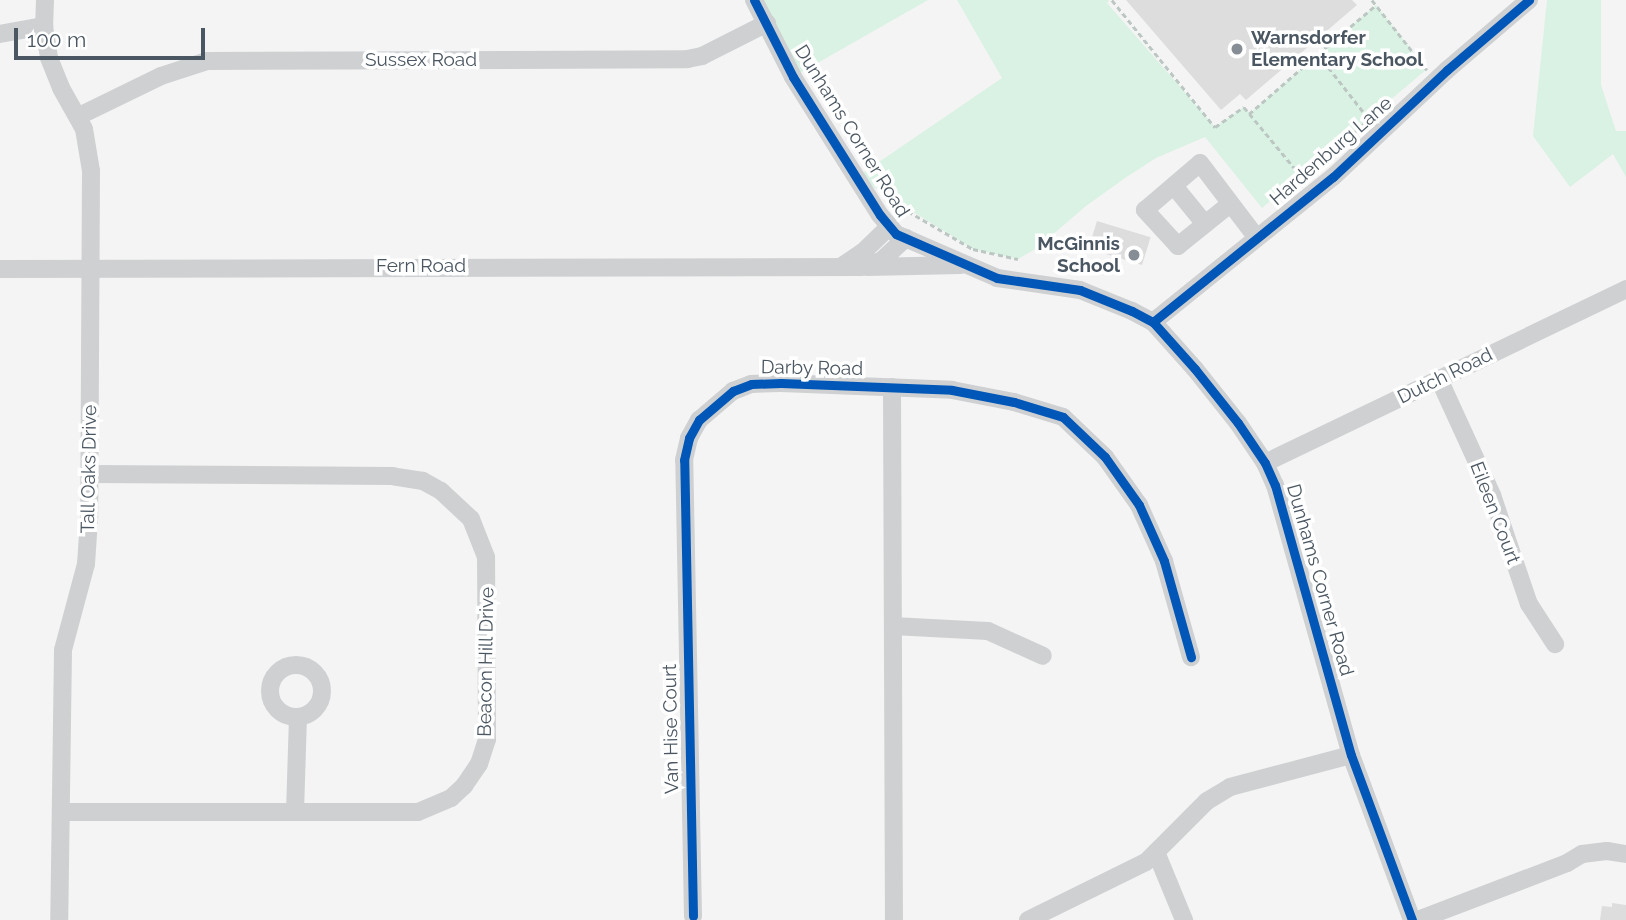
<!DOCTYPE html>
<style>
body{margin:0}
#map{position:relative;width:1626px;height:920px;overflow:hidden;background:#f4f4f4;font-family:Raleway,sans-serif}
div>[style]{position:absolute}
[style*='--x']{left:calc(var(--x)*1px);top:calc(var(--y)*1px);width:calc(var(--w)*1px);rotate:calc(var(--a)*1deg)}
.green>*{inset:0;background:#d9f2e3}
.building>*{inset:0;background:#ddddde;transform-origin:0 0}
.path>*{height:2.5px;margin-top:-1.25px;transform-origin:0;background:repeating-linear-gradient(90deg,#bcc7c4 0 5px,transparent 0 8.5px)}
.minor>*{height:18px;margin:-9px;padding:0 9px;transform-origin:9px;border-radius:9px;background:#ced0d2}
.minor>.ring{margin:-9px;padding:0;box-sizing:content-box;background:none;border:18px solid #ced0d2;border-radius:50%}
.cycleway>*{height:9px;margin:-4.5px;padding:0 4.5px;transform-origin:4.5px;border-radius:4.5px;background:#0057b8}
.dots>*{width:19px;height:19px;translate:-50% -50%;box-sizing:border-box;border:4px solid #fff;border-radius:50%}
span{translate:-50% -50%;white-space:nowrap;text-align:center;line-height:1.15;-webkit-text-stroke:7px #fff;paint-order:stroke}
.poi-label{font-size:19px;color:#4a5661;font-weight:700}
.left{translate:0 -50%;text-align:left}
.right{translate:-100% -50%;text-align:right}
.street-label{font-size:19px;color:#4a5661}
.scale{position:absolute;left:14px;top:28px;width:191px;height:32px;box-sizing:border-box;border:4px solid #4a5661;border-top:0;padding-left:9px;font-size:21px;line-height:24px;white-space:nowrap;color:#4a5661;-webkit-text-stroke:5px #fff;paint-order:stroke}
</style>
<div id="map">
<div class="green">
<i style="clip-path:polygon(755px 0,928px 0,793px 77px)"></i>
<i style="clip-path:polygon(957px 0,1109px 0,1107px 3px,1215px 127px,1244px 107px,1250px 113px,1376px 5px,1427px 69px,1262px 208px,1205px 137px,1156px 158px,1125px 178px,1086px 206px,1037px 248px,1018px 259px,973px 249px,857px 177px,1002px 78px)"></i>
<i style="clip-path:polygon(1547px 0,1601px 0,1601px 85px,1616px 131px,1626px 131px,1626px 177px,1613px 154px,1570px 187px,1533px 136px)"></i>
</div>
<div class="building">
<i style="clip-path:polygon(1126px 0,1352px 0,1357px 5px,1246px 100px,1240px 94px,1221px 110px)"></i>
<i style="left:1097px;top:221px;width:56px;height:29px;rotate:17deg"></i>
<i style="clip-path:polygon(1612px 903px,1626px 905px,1626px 920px,1600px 920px,1602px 906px,1612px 907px)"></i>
</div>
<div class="path">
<i style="--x:1112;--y:0;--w:164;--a:51"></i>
<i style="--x:1215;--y:127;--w:35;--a:-35"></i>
<i style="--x:1244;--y:107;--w:91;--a:50.4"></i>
<i style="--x:1302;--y:177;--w:112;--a:-40.7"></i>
<i style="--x:1372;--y:0;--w:89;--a:51.8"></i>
<i style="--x:1318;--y:54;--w:76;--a:-40.2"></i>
<i style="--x:1249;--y:114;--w:91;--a:-41"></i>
<i style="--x:1318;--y:54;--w:83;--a:51.9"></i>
<i style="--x:894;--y:210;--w:8;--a:-23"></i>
<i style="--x:901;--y:207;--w:83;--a:30.3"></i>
<i style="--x:973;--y:249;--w:46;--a:12.5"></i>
</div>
<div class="minor">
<i style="--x:45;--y:0;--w:26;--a:92"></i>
<i style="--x:44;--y:26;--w:32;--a:81"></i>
<i style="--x:49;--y:58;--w:32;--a:68"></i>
<i style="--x:61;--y:88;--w:47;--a:60.7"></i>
<i style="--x:84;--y:129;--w:43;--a:80.5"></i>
<i style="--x:91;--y:171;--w:349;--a:90.3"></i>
<i style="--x:89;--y:520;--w:44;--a:93.9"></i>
<i style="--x:86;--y:564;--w:89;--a:105"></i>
<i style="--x:63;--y:650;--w:270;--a:90.8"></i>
<i style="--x:754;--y:0;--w:86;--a:63.1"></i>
<i style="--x:793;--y:77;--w:163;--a:57.8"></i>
<i style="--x:880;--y:215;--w:25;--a:50"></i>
<i style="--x:896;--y:234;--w:110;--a:23.5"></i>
<i style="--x:997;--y:278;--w:84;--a:8.2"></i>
<i style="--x:1080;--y:290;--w:56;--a:22"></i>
<i style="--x:1132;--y:311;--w:24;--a:28"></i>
<i style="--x:1153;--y:322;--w:63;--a:48.2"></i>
<i style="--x:1195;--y:369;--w:69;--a:51.5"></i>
<i style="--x:1238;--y:423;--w:48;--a:56"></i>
<i style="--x:1265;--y:463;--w:24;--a:66"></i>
<i style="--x:1275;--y:485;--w:280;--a:74.3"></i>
<i style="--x:1351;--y:755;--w:176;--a:69.7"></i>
<i style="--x:0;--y:34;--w:45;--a:-10.3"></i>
<i style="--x:79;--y:116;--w:91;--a:-26"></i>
<i style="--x:161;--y:76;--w:48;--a:-18.1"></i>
<i style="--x:207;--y:61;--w:480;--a:-0.2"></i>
<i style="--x:687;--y:59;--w:15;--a:-11"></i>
<i style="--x:702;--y:56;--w:73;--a:-26.9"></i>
<i style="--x:1174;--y:186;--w:49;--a:50.8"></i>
<i style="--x:1230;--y:204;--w:67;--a:141.1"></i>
<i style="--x:1178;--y:246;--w:49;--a:-132.5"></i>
<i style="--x:1145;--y:210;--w:72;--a:-40.5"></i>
<i style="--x:1200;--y:163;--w:94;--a:52.8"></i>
<i style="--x:842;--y:266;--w:25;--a:-34"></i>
<i style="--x:863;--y:252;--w:37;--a:-44"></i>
<i style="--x:867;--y:267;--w:94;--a:-1.2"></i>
<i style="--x:0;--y:269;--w:860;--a:-0.13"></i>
<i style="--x:860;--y:267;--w:22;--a:-16"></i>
<i style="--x:881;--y:261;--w:34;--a:-43"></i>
<i style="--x:1153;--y:322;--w:231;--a:-38.9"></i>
<i style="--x:1333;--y:177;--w:156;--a:-43.2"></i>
<i style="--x:1447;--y:70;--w:108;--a:-40.5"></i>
<i style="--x:1439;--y:379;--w:128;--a:65.4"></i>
<i style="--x:1492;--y:495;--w:115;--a:71.3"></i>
<i style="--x:1529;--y:604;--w:48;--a:57"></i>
<i style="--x:892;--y:387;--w:533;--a:89.79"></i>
<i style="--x:1265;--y:463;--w:401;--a:-25.7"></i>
<i style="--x:893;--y:626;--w:95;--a:3"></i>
<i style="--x:988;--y:631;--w:60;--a:24.4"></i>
<i class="ring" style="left:270px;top:665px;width:34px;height:34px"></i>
<i style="--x:61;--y:812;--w:357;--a:0"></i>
<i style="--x:418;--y:812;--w:36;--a:-23"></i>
<i style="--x:451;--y:798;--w:18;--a:-43"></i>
<i style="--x:464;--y:786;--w:27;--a:-56"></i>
<i style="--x:479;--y:764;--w:26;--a:-72"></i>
<i style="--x:487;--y:739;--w:182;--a:-90.3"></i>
<i style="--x:486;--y:557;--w:41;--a:-111.5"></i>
<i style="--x:471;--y:519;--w:41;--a:-137"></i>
<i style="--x:441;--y:491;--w:21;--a:-151"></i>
<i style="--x:423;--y:481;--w:30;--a:-171"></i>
<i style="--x:393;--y:476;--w:303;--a:-179.6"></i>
<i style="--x:295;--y:812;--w:95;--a:-88.2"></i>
<i style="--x:1156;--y:852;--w:74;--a:67.6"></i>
<i style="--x:693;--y:916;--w:456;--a:-91.1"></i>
<i style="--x:684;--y:460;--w:23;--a:-77"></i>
<i style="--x:689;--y:438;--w:21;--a:-61"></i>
<i style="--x:699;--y:420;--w:45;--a:-40.5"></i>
<i style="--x:733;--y:391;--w:19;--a:-21"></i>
<i style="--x:751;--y:384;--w:30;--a:-2"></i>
<i style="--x:781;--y:383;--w:171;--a:2.3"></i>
<i style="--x:952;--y:390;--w:63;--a:11"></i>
<i style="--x:1014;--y:402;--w:51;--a:17"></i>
<i style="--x:1063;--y:417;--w:58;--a:43.6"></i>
<i style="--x:1105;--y:457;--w:59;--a:54.7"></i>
<i style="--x:1139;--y:505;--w:61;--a:65.9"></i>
<i style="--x:1164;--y:561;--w:100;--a:74.3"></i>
<i style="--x:1028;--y:920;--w:131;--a:-26.2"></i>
<i style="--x:1146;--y:862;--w:86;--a:-45"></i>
<i style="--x:1207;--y:801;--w:27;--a:-31"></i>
<i style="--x:1230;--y:787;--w:125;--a:-14.8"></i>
<i style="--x:1418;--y:920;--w:160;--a:-20.9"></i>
<i style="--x:1567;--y:863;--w:17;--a:-31"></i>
<i style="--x:1582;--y:854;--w:25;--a:-7"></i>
<i style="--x:1607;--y:851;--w:19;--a:9"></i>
</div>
<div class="cycleway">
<i style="--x:754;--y:0;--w:86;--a:63.1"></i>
<i style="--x:793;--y:77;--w:163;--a:57.8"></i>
<i style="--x:880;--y:215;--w:25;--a:50"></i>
<i style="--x:896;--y:234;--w:110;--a:23.5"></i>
<i style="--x:997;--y:278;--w:84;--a:8.2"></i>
<i style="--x:1080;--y:290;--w:56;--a:22"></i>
<i style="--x:1132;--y:311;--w:24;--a:28"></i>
<i style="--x:1153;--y:322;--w:63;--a:48.2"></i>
<i style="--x:1195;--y:369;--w:69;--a:51.5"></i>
<i style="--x:1238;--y:423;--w:48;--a:56"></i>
<i style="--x:1265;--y:463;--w:24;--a:66"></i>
<i style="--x:1275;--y:485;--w:280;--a:74.3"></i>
<i style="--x:1351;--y:755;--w:176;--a:69.7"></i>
<i style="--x:1153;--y:322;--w:231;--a:-38.9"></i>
<i style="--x:1333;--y:177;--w:156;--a:-43.2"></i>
<i style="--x:1447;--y:70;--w:108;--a:-40.5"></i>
<i style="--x:693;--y:916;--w:456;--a:-91.1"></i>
<i style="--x:684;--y:460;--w:23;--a:-77"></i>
<i style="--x:689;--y:438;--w:21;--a:-61"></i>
<i style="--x:699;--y:420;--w:45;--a:-40.5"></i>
<i style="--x:733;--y:391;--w:19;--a:-21"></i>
<i style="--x:751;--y:384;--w:30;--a:-2"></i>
<i style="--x:781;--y:383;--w:171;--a:2.3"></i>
<i style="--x:952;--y:390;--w:63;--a:11"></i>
<i style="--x:1014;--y:402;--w:51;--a:17"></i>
<i style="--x:1063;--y:417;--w:58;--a:43.6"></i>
<i style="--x:1105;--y:457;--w:59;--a:54.7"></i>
<i style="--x:1139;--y:505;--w:61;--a:65.9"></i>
<i style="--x:1164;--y:561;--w:100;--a:74.3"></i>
</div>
<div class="dots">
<i style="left:1237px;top:49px;background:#868d94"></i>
<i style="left:1134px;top:255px;background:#868d94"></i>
</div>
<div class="poi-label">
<span class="left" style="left:1251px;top:49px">Warnsdorfer<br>Elementary School</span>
<span class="right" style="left:1120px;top:255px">McGinnis<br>School</span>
</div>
<div class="street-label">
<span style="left:421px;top:60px">Sussex Road</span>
<span style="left:852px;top:131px;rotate:58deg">Dunhams Corner Road</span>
<span style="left:1331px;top:151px;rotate:-41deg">Hardenburg Lane</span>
<span style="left:421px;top:266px">Fern Road</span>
<span style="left:812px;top:368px;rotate:1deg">Darby Road</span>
<span style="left:1445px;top:376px;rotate:-26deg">Dutch Road</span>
<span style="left:89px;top:469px;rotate:-89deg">Tall Oaks Drive</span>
<span style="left:1495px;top:513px;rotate:69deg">Eileen Court</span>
<span style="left:1320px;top:580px;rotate:74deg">Dunhams Corner Road</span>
<span style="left:486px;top:662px;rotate:-89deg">Beacon Hill Drive</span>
<span style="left:671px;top:729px;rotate:-91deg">Van Hise Court</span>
</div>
<div class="scale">100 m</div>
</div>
